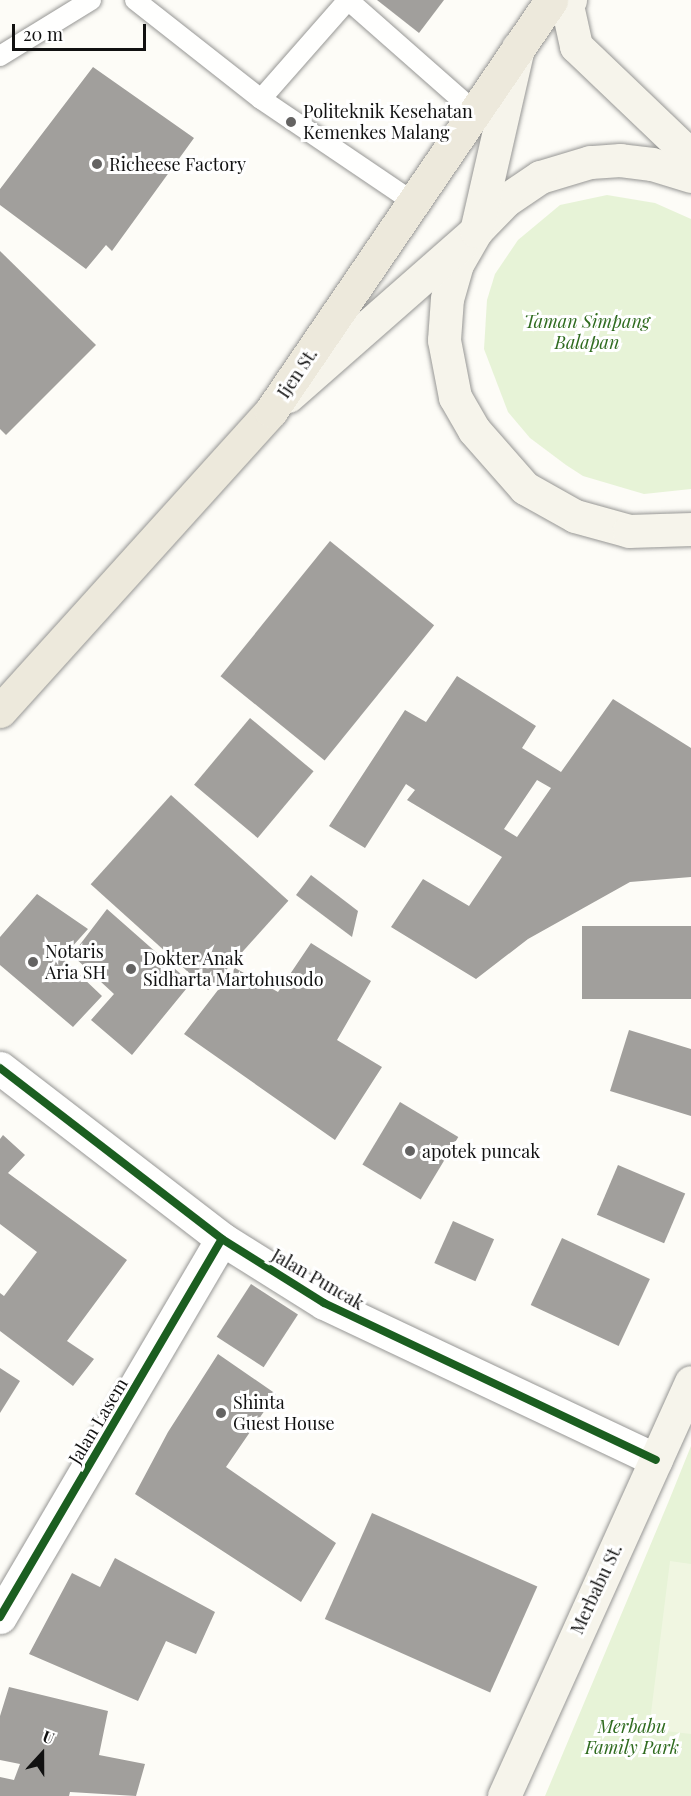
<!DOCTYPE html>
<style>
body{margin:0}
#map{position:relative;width:691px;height:1796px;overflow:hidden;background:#fdfcf7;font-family:"Playfair Display",serif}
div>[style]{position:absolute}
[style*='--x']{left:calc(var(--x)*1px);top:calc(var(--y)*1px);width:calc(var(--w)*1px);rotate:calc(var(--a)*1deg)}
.green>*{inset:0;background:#e7f3d7}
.pitch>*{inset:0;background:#f0f6e1}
.building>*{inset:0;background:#a19f9c;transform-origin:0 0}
.roads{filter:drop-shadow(0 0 2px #979795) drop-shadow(0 0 2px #979795)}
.lane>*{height:20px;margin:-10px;padding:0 10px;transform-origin:10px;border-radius:10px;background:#fffffe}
.street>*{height:33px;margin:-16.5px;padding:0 16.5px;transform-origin:16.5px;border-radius:16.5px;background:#fffffe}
.secondary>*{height:33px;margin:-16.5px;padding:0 16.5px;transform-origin:16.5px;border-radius:16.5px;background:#f6f4eb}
.primary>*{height:33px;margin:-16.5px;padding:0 16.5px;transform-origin:16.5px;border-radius:16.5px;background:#ede9dc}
.cycleway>*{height:8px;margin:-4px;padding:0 4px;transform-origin:4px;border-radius:4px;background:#1b5e20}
.dots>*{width:16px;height:16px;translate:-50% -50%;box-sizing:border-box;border:3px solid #fff;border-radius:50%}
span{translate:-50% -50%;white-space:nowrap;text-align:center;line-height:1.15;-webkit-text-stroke:6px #fff;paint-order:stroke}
.poi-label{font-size:18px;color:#111}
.left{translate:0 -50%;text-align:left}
.park-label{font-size:18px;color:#2f6b1f;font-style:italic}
.street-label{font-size:18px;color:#111}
.north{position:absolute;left:12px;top:1724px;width:60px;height:60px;-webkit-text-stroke:4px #fff;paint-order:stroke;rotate:21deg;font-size:16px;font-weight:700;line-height:24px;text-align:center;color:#111}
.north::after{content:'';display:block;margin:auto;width:21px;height:27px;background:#111;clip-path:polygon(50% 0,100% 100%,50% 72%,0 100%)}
.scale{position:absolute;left:12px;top:24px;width:134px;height:27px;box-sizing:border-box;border:3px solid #111;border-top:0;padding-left:8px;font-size:18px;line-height:21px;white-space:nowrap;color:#111;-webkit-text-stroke:4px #fff;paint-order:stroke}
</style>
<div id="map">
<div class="green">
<i style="clip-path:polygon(607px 195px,655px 203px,691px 219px,691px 489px,644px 494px,583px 476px,566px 465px,530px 438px,508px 412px,484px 349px,487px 300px,495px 274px,518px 240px,560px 205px)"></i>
<i style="clip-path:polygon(691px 1446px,691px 1796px,545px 1796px,668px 1503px)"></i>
</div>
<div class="pitch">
<i style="clip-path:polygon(670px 1561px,691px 1564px,691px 1734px,649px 1729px)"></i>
</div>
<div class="building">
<i style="clip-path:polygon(377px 0,444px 0,419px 33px)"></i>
<i style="clip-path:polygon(93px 67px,194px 138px,112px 251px,106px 245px,86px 269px,0 205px,0 189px)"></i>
<i style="clip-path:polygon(0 251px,96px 345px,6px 435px,0 429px)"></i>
<i style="left:330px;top:541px;width:134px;height:174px;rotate:39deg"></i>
<i style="clip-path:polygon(evenodd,457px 676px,536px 726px,522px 748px,561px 772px,613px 699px,691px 748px,691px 877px,630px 882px,528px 939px,476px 979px,391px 927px,423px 879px,469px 906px,502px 857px,407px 800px,415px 790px,406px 784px,365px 848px,329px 826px,405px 710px,426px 722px,457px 676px,537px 780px,551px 788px,517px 837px,504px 829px,537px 780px)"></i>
<i style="left:250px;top:718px;width:83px;height:87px;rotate:40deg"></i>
<i style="left:171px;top:795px;width:158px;height:120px;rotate:42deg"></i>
<i style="clip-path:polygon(311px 875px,358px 911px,352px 937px,296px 895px)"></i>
<i style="clip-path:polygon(37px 894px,88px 929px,62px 958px,102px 996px,73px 1027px,0 965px,0 937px)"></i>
<i style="clip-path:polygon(107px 909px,191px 983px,132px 1055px,91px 1020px,114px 994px,72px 955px)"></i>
<i style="left:691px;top:926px;width:73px;height:109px;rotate:90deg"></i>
<i style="clip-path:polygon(311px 943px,371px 981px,337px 1040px,382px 1067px,335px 1140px,184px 1034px,235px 968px,278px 992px)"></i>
<i style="clip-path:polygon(629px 1030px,691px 1049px,691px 1116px,610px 1091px)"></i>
<i style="left:400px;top:1102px;width:68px;height:73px;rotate:31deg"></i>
<i style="clip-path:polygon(3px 1135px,25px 1155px,8px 1173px,127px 1260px,67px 1341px,94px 1359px,73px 1386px,0 1331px,0 1293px,4px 1296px,37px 1252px,0 1224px,0 1139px)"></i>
<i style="left:618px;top:1165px;width:73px;height:54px;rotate:23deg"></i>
<i style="left:453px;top:1221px;width:45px;height:46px;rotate:24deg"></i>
<i style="left:562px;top:1238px;width:97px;height:74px;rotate:25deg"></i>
<i style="left:251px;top:1284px;width:56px;height:63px;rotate:33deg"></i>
<i style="clip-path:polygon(218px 1354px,276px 1394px,226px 1467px,336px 1543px,301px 1602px,135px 1494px,168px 1432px)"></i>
<i style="clip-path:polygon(0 1368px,20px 1381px,0 1413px)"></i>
<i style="left:372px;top:1513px;width:181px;height:116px;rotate:24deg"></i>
<i style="clip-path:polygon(115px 1558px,215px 1612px,196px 1654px,166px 1641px,138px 1701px,29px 1654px,72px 1573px,100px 1587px)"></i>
<i style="clip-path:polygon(9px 1687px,108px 1711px,99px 1755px,145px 1764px,136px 1796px,70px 1792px,69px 1796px,0 1796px,0 1777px,14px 1780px,20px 1764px,0 1760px,0 1716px)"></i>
</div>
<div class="roads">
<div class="lane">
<i style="--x:135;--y:0;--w:160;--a:38.2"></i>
<i style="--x:261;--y:99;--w:184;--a:34.1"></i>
<i style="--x:348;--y:0;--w:168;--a:41.4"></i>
<i style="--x:0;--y:56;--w:107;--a:-31.6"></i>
<i style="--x:261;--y:99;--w:132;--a:-48.7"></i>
</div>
<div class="street">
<i style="--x:0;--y:1068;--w:280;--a:37.6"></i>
<i style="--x:222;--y:1239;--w:120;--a:32.1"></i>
<i style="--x:324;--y:1303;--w:367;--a:25.3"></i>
<i style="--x:0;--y:1617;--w:438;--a:-59.6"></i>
</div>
<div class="secondary">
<i style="--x:570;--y:0;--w:6;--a:121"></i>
<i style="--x:567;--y:5;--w:42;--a:77.6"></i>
<i style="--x:576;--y:46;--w:159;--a:43.7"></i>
<i style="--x:691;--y:176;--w:41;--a:-162.9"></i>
<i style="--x:652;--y:164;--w:32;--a:-173"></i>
<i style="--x:620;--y:160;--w:30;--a:176"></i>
<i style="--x:590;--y:162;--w:52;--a:163.3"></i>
<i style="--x:540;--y:177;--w:41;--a:145.9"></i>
<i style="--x:506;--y:200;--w:43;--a:134.1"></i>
<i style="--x:476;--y:231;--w:38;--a:120"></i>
<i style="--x:457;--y:264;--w:35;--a:106"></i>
<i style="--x:447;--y:298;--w:42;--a:94.1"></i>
<i style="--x:444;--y:340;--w:58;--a:79.1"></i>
<i style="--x:455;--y:397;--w:38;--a:60"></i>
<i style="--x:474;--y:430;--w:77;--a:48.7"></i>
<i style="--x:525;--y:488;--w:57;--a:29.2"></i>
<i style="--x:575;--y:516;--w:56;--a:15.5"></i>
<i style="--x:629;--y:531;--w:62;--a:-1.8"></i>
<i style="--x:288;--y:396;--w:250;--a:-41.3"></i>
<i style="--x:476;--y:231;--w:188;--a:-77.1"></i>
<i style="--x:504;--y:1796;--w:454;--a:-65.7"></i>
</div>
<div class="primary">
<i style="--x:0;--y:711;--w:404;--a:-47.9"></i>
<i style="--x:271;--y:411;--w:497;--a:-55.7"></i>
</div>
</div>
<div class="cycleway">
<i style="--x:0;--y:1068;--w:280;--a:37.6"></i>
<i style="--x:222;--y:1239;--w:120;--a:32.1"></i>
<i style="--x:324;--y:1303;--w:367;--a:25.3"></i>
<i style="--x:0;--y:1617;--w:438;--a:-59.6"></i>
</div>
<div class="dots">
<i style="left:291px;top:122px;background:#646362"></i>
<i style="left:97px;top:164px;background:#646362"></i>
<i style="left:33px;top:962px;background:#646362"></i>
<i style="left:131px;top:969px;background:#646362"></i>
<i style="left:410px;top:1151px;background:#646362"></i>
<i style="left:221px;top:1413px;background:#646362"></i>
</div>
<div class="poi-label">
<span class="left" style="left:303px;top:122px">Politeknik Kesehatan<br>Kemenkes Malang</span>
<span class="left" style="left:109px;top:164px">Richeese Factory</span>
<span class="left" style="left:45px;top:962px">Notaris<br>Aria SH</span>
<span class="left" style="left:143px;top:969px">Dokter Anak<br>Sidharta Martohusodo</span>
<span class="left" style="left:422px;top:1151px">apotek puncak</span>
<span class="left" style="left:233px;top:1413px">Shinta<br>Guest House</span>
</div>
<div class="park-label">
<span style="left:587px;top:332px">Taman Simpang<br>Balapan</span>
<span style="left:632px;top:1737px">Merbabu<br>Family Park</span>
</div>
<div class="street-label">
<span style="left:297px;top:373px;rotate:-56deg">Ijen St.</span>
<span style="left:318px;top:1279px;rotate:30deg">Jalan Puncak</span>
<span style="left:98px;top:1421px;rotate:-59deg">Jalan Lasem</span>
<span style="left:596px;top:1589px;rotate:-65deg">Merbabu St.</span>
</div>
<div class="north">U</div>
<div class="scale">20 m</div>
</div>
